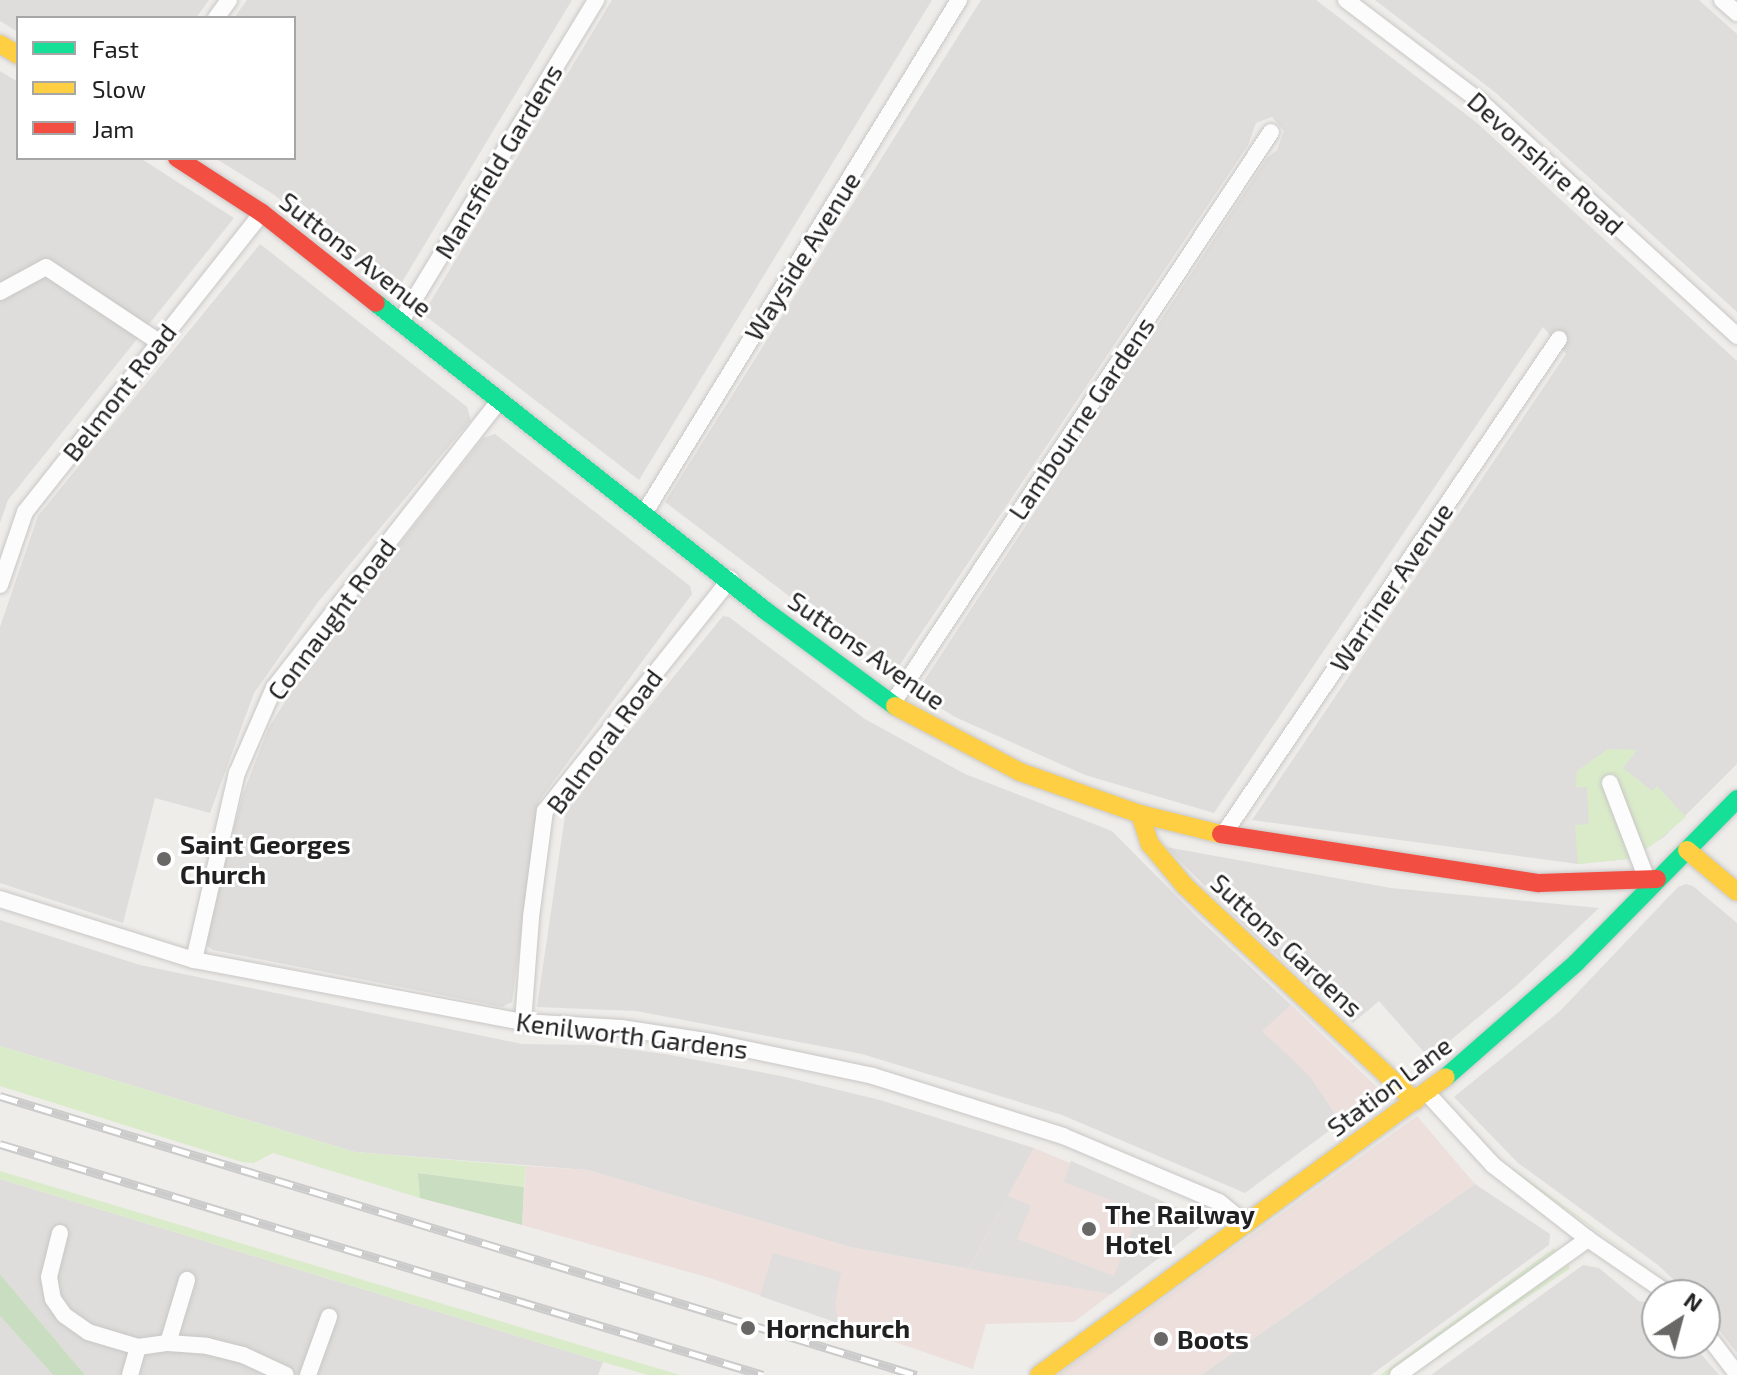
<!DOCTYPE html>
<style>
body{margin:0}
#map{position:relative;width:1737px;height:1375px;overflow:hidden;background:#efedea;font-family:"Exo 2",sans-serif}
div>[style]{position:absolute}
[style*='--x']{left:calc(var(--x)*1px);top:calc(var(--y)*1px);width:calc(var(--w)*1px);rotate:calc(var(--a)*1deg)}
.residential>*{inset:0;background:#dedddb}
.commercial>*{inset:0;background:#ecdfdc}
.grass>*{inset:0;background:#daebca;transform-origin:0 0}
.forest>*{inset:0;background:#c9ddc0}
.parking>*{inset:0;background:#dfdedd}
.roads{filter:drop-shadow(0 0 2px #c8c7c6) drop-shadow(0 0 2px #c8c7c6)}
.street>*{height:16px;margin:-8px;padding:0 8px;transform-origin:8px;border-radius:8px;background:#fdfcfc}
.fast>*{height:18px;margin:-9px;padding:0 9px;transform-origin:9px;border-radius:9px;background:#16e098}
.slow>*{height:18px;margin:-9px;padding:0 9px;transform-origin:9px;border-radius:9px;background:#ffcf43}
.jam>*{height:18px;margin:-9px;padding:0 9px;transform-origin:9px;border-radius:9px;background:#f24e42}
.rail>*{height:9px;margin-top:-4.5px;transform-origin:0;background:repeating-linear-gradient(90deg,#fff 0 18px,#cbcbcb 0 36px);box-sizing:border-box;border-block:2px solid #cbcbcb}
.dots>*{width:22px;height:22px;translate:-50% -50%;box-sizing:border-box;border:4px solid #fff;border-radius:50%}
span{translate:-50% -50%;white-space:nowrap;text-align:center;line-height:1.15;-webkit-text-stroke:6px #fff;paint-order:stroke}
.street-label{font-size:26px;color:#212121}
.poi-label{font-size:26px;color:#212121;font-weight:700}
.left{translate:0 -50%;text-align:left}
.legend{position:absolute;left:16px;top:16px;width:280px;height:144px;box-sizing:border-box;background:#fff;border:2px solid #a6a6a6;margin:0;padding:10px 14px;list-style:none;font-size:24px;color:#212121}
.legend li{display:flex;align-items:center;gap:16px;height:40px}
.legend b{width:40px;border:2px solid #a6a6a6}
.north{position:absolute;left:1641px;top:1279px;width:80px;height:80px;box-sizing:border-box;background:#fff;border:2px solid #a6a6a6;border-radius:50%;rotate:36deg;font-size:22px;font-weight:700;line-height:32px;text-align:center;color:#212121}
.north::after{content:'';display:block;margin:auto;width:28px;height:36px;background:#696867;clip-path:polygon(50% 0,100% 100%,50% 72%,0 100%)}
</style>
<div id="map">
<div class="residential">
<i style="clip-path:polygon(0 0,209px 0,196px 18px,18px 18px,18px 32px,0 21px)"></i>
<i style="clip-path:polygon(247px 0,572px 0,396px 292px,273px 194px,215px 158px,294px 158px,294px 18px,234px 18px)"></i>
<i style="clip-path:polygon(612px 0,932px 0,639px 480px,423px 314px)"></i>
<i style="clip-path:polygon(981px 0,1316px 0,1476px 122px,1737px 361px,1737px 764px,1664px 837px,1628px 859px,1578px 864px,1252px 820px,1566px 354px,1543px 327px,1214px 813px,1085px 775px,955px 717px,916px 693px,1267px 158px,1277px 150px,1284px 131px,1272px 117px,1256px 123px,1248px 145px,893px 675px,665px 502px)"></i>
<i style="clip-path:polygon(1375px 0,1699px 0,1737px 34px,1737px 312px,1496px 93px)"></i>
<i style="clip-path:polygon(0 71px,18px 82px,18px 158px,140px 158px,234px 218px,8px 500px,0 523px)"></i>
<i style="clip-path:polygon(260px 244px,467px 407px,471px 420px,318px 602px,254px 693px,210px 813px,155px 798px,123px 923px,0 883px,0 627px,38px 516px)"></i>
<i style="clip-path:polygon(495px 434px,690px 586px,692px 594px,539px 801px,512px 1002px,502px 1007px,213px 950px,207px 946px,206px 933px,243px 794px,268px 729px,321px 644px,483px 438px)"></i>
<i style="clip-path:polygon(723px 616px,729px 617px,865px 719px,965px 774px,1112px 831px,1200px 920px,1291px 1005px,1263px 1031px,1310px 1076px,1341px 1122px,1245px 1193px,1062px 1115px,862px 1054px,636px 1011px,537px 1007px,566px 809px)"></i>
<i style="clip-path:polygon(1166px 847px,1391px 888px,1599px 908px,1516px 986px,1429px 1058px,1379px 1001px,1353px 1023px,1248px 929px)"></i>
<i style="clip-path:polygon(1686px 884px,1693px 886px,1737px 923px,1737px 1353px,1705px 1312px,1705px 1295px,1690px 1295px,1658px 1265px,1518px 1163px,1454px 1097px,1560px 1011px,1678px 887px)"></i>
<i style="clip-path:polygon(0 920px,140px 965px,522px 1044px,593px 1045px,665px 1054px,781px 1076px,880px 1100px,1034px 1148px,969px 1269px,850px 1247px,587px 1170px,355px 1152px,0 1046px)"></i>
<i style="clip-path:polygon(0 1179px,603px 1362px,598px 1375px,85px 1375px,0 1274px)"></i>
<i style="clip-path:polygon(1475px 1184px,1550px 1234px,1549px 1245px,1371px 1375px,1201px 1375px)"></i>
<i style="clip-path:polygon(1583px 1265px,1599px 1268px,1639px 1301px,1657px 1305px,1657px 1343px,1692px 1343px,1719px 1375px,1431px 1375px)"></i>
<i style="clip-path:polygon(0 1316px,53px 1375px,0 1375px)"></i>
</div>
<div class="commercial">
<i style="clip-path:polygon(1291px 1005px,1382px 1092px,1341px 1122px,1310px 1076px,1262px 1031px)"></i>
<i style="clip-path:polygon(1417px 1116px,1475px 1184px,1201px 1375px,1058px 1375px)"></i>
<i style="clip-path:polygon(1034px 1148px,1208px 1221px,1074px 1322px,986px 1324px,973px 1369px,710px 1278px,522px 1225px,526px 1166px,587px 1170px,850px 1247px,968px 1269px)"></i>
</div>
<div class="grass">
<i style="clip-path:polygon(1608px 749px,1637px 750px,1623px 768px,1652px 791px,1657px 786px,1686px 817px,1651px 846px,1628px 859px,1578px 864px,1575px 825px,1589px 824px,1587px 787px,1576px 787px,1577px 771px)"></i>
<i style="clip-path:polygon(0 1046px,355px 1152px,526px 1166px,524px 1187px,419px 1173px,420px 1198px,273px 1153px,254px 1163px,242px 1162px,0 1086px)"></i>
<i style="clip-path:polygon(1513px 1169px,1653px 1270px,1512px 1171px)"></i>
<i style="clip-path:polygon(0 1171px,680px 1375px,648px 1375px,603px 1362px,0 1179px)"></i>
<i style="clip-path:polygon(1554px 1248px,1556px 1251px,1388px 1375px,1380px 1375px)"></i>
<i style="left:1568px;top:1265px;width:4px;height:187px;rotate:56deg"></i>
</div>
<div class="forest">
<i style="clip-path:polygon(418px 1173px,524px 1187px,522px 1225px,420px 1198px)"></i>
<i style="clip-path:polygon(0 1274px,85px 1375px,53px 1375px,0 1316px)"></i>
</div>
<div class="parking">
<i style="clip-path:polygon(1071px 1161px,1208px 1221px,1111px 1294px,969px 1269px,1008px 1196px,1031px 1206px,1017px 1239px,1114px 1276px,1139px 1211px,1064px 1182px)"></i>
<i style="clip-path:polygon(773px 1253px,841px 1272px,835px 1304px,838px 1323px,760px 1296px)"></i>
</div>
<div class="roads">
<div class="street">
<i style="--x:1346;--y:0;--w:169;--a:37.1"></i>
<i style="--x:1481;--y:102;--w:347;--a:42.4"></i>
<i style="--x:1722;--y:0;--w:20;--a:41"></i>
<i style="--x:216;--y:18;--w:22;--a:-54"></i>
<i style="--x:0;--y:292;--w:52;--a:-28.5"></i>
<i style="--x:46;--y:267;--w:136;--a:33.6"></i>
<i style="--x:401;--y:321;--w:376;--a:-58.7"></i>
<i style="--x:645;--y:512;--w:601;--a:-58.48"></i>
<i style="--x:0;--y:585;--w:77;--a:-71.1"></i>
<i style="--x:25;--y:512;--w:382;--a:-51.6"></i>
<i style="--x:892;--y:704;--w:686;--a:-56.47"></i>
<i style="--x:1610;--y:783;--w:101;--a:69"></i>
<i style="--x:1223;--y:835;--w:599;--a:-55.89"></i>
<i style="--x:0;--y:899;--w:203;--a:17.5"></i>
<i style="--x:194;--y:960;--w:335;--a:10.7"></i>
<i style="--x:523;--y:1022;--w:98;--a:3.5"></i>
<i style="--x:621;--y:1028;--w:92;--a:8.7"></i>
<i style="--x:712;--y:1042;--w:165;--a:11.9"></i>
<i style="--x:873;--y:1076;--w:199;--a:17.5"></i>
<i style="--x:1063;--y:1136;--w:169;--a:22.9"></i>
<i style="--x:1219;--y:1202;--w:35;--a:39"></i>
<i style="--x:194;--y:960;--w:192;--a:-77.1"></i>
<i style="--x:237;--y:773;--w:93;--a:-66.5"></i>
<i style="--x:274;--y:688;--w:366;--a:-51.9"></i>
<i style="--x:523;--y:1022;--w:105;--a:-85.6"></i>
<i style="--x:531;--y:917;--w:107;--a:-82.5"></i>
<i style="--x:545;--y:811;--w:297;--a:-51.4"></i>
<i style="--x:1427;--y:1093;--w:98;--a:47.5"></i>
<i style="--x:1493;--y:1165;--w:120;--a:37.9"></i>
<i style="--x:1588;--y:1239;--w:99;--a:34.3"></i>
<i style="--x:60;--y:1233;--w:45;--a:104"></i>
<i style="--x:49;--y:1277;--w:22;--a:80"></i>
<i style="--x:53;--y:1299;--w:19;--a:55"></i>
<i style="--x:64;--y:1315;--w:29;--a:35"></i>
<i style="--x:88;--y:1332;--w:52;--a:16.7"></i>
<i style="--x:138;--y:1347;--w:30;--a:-8"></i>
<i style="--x:168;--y:1343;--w:39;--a:4"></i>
<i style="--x:207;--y:1346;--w:37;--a:14"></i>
<i style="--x:243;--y:1355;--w:47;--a:24.9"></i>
<i style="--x:1705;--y:1332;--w:53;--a:52.7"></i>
<i style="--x:168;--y:1343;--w:66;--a:-73.2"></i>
<i style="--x:130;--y:1375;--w:29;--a:-74"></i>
<i style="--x:308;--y:1375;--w:62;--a:-70.1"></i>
<i style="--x:1398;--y:1375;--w:234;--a:-35.6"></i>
</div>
<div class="fast">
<i style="--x:376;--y:303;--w:497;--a:38.3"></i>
<i style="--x:766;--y:611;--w:160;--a:36.4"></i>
<i style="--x:1446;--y:1077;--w:173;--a:-41.2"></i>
<i style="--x:1576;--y:963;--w:230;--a:-45.5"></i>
</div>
<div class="slow">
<i style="--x:0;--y:44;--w:21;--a:31"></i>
<i style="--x:895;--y:706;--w:141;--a:27.8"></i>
<i style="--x:1020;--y:772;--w:127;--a:19.3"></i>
<i style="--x:1140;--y:814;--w:83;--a:13.9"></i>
<i style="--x:1140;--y:814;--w:32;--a:72"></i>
<i style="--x:1150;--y:844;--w:55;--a:50.2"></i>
<i style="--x:1185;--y:886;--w:315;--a:43.1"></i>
<i style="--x:1687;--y:850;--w:65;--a:40"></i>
<i style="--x:1039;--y:1375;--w:504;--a:-36.21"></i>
</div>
<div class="jam">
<i style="--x:177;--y:158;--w:101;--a:32.9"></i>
<i style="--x:262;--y:213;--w:145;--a:38.3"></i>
<i style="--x:1221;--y:834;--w:322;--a:8.8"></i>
<i style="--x:1539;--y:883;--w:118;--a:-1.9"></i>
</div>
</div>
<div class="rail">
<i style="--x:0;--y:1096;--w:958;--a:16.94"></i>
<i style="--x:0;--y:1144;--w:797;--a:16.84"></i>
</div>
<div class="dots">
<i style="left:164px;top:859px;background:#696867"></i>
<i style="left:1089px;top:1229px;background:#696867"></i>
<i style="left:748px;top:1328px;background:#696867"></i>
<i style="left:1161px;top:1339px;background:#696867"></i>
</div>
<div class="street-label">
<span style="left:498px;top:161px;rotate:-59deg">Mansfield Gardens</span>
<span style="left:1546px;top:163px;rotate:42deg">Devonshire Road</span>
<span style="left:356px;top:254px;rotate:38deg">Suttons Avenue</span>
<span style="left:802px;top:256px;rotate:-58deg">Wayside Avenue</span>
<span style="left:119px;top:392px;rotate:-52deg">Belmont Road</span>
<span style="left:1081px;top:418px;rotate:-56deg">Lambourne Gardens</span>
<span style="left:1391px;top:587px;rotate:-56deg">Warriner Avenue</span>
<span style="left:331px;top:619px;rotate:-53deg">Connaught Road</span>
<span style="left:867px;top:650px;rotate:35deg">Suttons Avenue</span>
<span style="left:604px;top:741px;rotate:-53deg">Balmoral Road</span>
<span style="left:1287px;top:945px;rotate:43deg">Suttons Gardens</span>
<span style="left:632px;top:1035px;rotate:7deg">Kenilworth Gardens</span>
<span style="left:1389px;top:1086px;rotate:-37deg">Station Lane</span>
</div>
<div class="poi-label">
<span class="left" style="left:180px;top:859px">Saint Georges<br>Church</span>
<span class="left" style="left:1105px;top:1229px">The Railway<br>Hotel</span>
<span class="left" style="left:766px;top:1328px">Hornchurch</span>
<span class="left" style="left:1177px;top:1339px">Boots</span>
</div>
<ul class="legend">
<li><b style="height:10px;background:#16e098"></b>Fast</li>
<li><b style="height:10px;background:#ffcf43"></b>Slow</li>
<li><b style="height:10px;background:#f24e42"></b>Jam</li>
</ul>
<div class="north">N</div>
</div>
